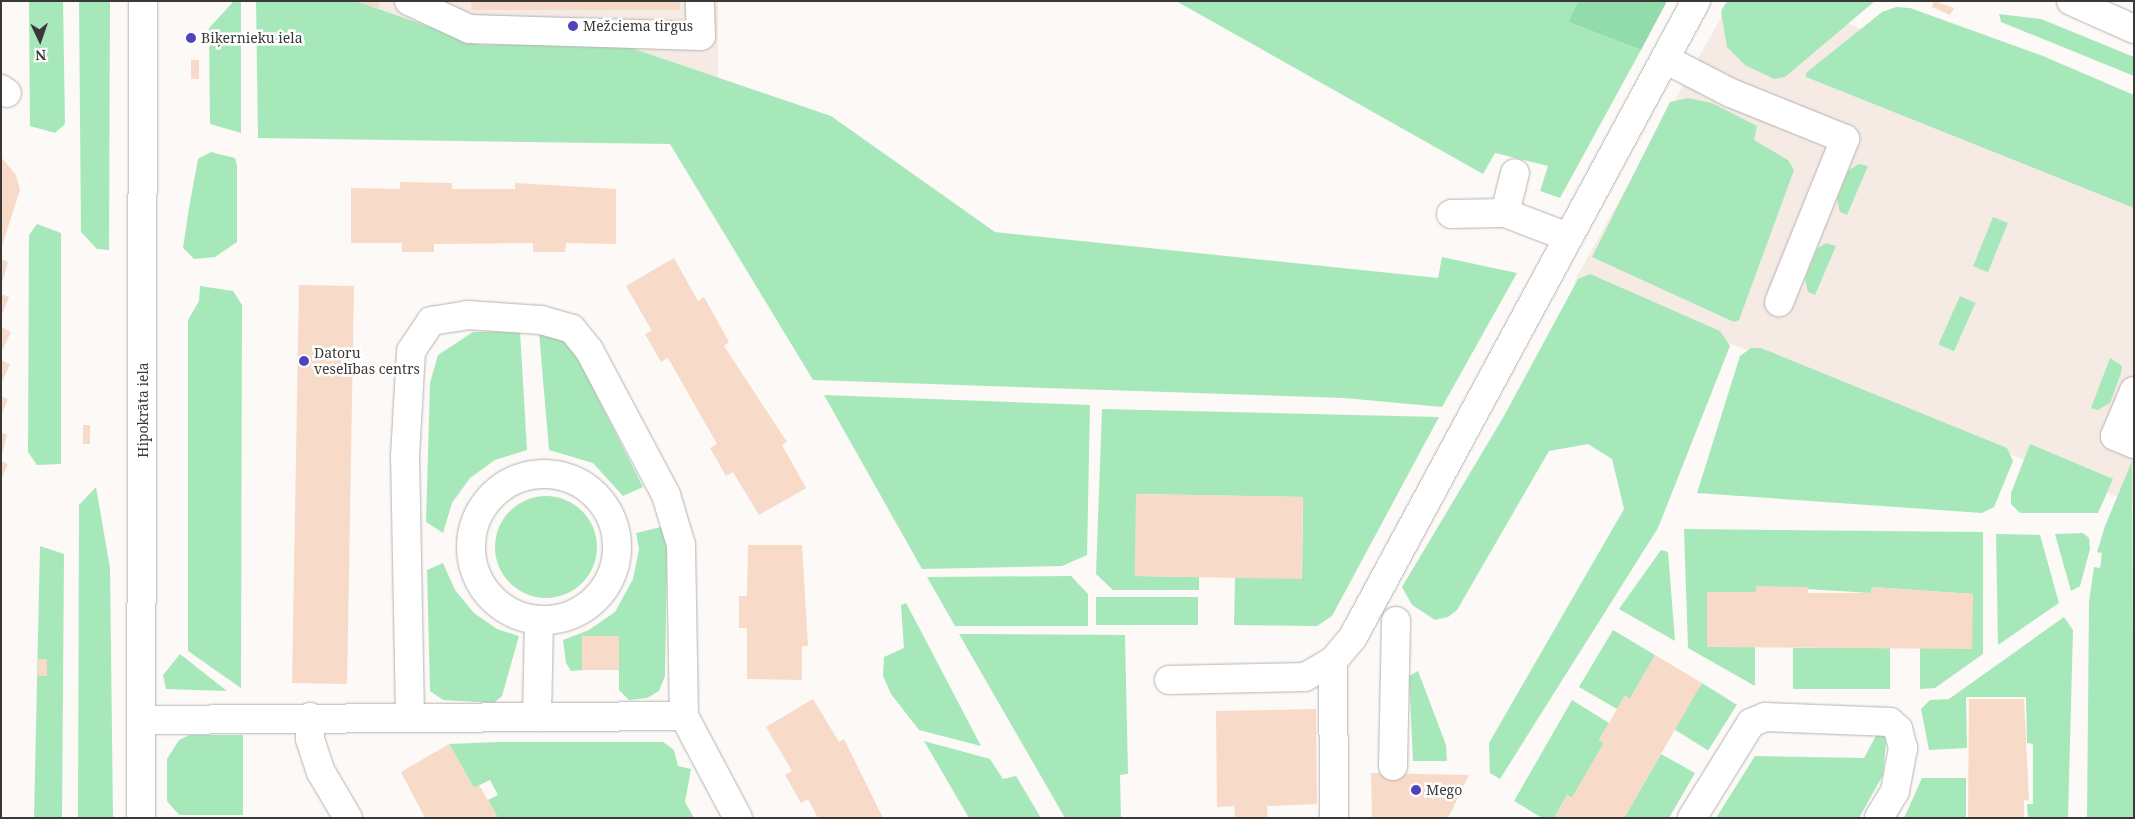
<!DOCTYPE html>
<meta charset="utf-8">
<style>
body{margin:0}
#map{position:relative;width:2135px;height:819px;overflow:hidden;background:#fcf9f7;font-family:"Noto Serif",serif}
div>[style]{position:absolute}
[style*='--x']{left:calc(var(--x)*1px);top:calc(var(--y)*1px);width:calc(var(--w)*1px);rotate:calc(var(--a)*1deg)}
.built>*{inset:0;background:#f5eae4}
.green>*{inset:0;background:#a7e8bb;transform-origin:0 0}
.round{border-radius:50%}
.forest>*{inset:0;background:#91dcaa}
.building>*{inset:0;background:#f8dac8;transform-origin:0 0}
.roads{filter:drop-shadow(0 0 1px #b5b2b0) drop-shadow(0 0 1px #b5b2b0)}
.minor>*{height:28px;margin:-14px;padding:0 14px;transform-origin:14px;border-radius:14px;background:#fff}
.minor>.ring{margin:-14px;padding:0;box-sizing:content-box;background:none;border:28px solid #fff;border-radius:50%}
.major>*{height:28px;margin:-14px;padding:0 14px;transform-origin:14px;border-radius:14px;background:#fff}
.dots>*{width:14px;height:14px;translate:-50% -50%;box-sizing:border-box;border:2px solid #fff;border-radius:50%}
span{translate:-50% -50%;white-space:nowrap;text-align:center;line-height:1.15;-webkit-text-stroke:5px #fff;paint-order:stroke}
.poi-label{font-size:14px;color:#3b3938}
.left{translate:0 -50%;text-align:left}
.street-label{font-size:14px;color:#3b3938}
.frame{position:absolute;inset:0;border:2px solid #3b3938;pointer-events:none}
.north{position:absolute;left:15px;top:15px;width:50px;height:50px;-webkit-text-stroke:4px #fff;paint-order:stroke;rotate:177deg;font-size:14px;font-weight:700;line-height:20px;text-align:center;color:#3b3938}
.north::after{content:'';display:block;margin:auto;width:18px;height:22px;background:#3b3938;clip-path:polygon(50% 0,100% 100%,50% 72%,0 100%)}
</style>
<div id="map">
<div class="built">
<i style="clip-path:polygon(356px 1px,718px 1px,718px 78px,617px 43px,481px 45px)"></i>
<i style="clip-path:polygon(1730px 1px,1793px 1px,2134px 142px,2134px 503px,1574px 282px)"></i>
</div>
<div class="green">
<i style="clip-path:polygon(29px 1px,63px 1px,65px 124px,55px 133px,30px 126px)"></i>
<i style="clip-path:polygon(79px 1px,110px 1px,109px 250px,97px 249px,81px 232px)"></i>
<i style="clip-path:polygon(234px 1px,241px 1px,241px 133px,210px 124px,209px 28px)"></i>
<i style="clip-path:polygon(256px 1px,356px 1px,481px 45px,617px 43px,831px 116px,995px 232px,1438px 278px,1442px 257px,1517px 273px,1442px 407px,1344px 398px,813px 380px,670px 144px,258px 138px)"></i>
<i style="clip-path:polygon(1176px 1px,1578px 1px,1568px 22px,1641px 50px,1560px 198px,1540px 191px,1548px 166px,1495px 153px,1483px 174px)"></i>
<i style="clip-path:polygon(1727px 1px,1875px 1px,1785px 77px,1774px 79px,1745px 65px,1727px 47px,1721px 11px)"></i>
<i style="clip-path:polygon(1896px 7px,1910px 8px,2043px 56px,2134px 95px,2134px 208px,1806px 77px,1806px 73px,1882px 12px)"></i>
<i style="clip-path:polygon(1999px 14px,2041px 19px,2134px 57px,2134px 76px,2001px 22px)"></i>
<i style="clip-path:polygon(1688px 98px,1712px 103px,1757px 126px,1754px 140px,1788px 160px,1794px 170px,1739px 320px,1734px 322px,1592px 257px,1670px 102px)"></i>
<i style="clip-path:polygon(211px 152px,235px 158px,237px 165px,237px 242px,215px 257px,194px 259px,183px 248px,189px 208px,198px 159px)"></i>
<i style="clip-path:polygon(1859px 164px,1868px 166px,1847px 215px,1840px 212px,1837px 199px,1849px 170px)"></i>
<i style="left:1993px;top:217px;width:16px;height:53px;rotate:22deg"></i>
<i style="clip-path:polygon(37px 224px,61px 233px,61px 464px,37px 465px,28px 452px,29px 235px)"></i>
<i style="clip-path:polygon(1826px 243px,1836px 246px,1815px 295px,1808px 292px,1805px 279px,1817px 249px)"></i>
<i style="clip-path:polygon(1590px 274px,1720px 331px,1730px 346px,1658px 528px,1500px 779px,1490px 773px,1489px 743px,1624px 509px,1612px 459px,1588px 444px,1549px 451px,1457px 610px,1448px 617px,1435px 620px,1412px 605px,1402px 587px,1504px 416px,1578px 279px)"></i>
<i style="clip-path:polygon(200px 286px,233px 291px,242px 305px,241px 688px,188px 651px,188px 320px,199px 301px)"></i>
<i style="left:1960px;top:296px;width:17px;height:53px;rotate:24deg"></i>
<i style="clip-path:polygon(520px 331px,527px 450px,495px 460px,470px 478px,452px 503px,443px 533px,426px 522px,430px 383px,438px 355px,473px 332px)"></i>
<i style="clip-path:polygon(539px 332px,569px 341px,643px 487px,623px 496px,593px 463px,549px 450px)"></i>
<i style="clip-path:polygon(1751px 348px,1761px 348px,2007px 448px,2013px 461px,1994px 507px,1982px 513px,1697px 493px,1740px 356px)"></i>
<i style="clip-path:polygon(2110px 358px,2122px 366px,2121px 373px,2110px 403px,2098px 410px,2091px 408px)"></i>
<i style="clip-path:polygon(824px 395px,1090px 405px,1087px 555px,1062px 566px,922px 569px)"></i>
<i style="clip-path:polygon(1102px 409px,1439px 417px,1332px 616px,1317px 626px,1234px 625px,1235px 578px,1302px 578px,1303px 497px,1137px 494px,1135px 576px,1199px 577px,1199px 590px,1113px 590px,1096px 574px)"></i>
<i style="clip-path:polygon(2030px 444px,2113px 479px,2098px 513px,2020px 513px,2011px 504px,2011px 493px)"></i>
<i style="clip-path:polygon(2132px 461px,2134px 818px,2087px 818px,2089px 602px,2094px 567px,2100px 568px,2102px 553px,2097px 552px,2105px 526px)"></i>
<i style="clip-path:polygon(96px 487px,110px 568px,113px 818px,78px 818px,79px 505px)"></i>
<i class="round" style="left:495px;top:496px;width:102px;height:102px"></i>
<i style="clip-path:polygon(661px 527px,667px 548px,665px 676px,659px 691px,647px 698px,629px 700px,619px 690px,619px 636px,582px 636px,582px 670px,571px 671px,566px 663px,563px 640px,589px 630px,615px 612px,633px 579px,639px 549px,636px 533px)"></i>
<i style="clip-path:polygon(1684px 529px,1983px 532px,1983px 654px,1935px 688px,1920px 689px,1920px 648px,1972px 648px,1972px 594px,1872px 587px,1871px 593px,1757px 586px,1756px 592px,1707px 592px,1707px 647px,1755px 647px,1755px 686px,1688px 648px)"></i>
<i style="clip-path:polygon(2083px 533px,2089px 538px,2090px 549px,2080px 586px,2071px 591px,2055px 534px)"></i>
<i style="clip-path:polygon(1996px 534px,2040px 535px,2059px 603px,1998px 645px)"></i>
<i style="clip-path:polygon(40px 546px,64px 554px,62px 818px,34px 818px)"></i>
<i style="clip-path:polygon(1661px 550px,1668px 552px,1675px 641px,1619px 609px)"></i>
<i style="clip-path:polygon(443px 563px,455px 590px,474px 613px,497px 629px,519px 636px,502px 696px,494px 703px,443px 700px,430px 691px,427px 570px)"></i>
<i style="clip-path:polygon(1071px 576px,1088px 594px,1088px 626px,955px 626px,927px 577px)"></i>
<i style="left:1096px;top:597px;width:102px;height:28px"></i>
<i style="clip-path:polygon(906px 603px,924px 637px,981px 746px,919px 730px,891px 694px,883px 676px,884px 657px,904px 648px,901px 605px)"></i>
<i style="clip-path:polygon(2064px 617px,2073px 630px,2068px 818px,2028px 818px,2027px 804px,2033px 804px,2033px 744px,2027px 743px,2026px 697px,1966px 697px,1967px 748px,1929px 750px,1921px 709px,1930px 700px,1949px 699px)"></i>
<i style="clip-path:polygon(1613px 630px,1655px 655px,1630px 699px,1625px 696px,1617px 709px,1579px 687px)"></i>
<i style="clip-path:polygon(959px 634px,1125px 635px,1128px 774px,1120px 775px,1121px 818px,1065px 818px)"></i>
<i style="left:1793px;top:648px;width:97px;height:41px"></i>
<i style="clip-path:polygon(180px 654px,227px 691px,166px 689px,163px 675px)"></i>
<i style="clip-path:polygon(1418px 671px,1446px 745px,1447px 761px,1413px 761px,1409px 676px)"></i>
<i style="left:1702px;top:683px;width:41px;height:54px;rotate:32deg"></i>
<i style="clip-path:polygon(1572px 700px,1609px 723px,1599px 740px,1604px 743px,1572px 798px,1567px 795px,1554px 818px,1542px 818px,1514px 801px)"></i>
<i style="clip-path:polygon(1878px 732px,1884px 735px,1886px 743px,1883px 775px,1859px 818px,1716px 818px,1755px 756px,1864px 758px)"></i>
<i style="clip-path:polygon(190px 735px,243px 735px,243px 815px,179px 815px,167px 801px,167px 759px,179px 740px)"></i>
<i style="clip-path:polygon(924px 741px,990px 759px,1003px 779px,1016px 776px,1041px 818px,969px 818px)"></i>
<i style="clip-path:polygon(498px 742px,663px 742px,674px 750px,678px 766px,691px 769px,685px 802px,694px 818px,498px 818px,488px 800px,498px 795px,490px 780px,474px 788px,449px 744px)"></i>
<i style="clip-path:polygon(1661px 754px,1695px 773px,1669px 818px,1624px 818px)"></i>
<i style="clip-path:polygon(1922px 778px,1966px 778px,1966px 818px,1904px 818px)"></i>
</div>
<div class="forest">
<i style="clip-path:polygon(1578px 1px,1667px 1px,1641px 50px,1568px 22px)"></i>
</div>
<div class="building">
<i style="clip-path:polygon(379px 1px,379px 8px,357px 2px,357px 1px)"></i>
<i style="left:471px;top:1px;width:209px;height:9px"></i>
<i style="clip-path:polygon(1934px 1px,1954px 8px,1950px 15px,1932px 7px)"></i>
<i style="left:199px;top:60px;width:19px;height:8px;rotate:90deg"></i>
<i style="clip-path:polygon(1px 157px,16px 175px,20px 190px,2px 246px)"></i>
<i style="clip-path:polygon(400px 182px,452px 183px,452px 189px,515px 189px,515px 183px,616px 189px,616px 244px,566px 243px,565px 252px,533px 252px,533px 243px,434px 244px,434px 252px,402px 252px,402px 243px,351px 243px,351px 188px,400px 189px)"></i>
<i style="clip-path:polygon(674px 258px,698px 301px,704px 297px,729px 342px,724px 346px,787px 442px,782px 445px,806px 488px,759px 515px,733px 472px,726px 476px,710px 448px,717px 444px,668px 358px,661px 362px,645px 334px,652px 331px,626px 286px)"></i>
<i style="clip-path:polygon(1px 259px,8px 262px,2px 283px,1px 283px)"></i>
<i style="left:299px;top:285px;width:55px;height:398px;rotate:1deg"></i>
<i style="clip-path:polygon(1px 294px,9px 297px,1px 317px)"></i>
<i style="clip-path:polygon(1px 327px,11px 332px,1px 353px)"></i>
<i style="clip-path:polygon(1px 360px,10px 364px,1px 384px)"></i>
<i style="clip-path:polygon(1px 396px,8px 399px,1px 415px)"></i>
<i style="left:83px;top:425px;width:7px;height:19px"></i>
<i style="clip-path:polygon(1px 432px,7px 435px,2px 454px,1px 454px)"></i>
<i style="clip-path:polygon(1px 461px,8px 464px,1px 480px)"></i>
<i style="left:1136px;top:494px;width:167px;height:82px;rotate:1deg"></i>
<i style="clip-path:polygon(748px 545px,802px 545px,808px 646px,802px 646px,802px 680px,747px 679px,747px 628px,739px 628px,739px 596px,747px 596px)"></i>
<i style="clip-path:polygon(1756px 586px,1808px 587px,1808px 593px,1871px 593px,1872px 587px,1973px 594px,1972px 649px,1707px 647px,1707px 592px,1756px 592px)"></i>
<i style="left:582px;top:636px;width:37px;height:34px"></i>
<i style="clip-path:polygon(1655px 655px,1702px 683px,1624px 818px,1554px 818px,1567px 795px,1572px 798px,1604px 743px,1599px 740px,1613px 716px,1625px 695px,1630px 699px)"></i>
<i style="left:38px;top:659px;width:9px;height:17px"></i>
<i style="clip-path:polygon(813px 699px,839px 742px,844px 739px,883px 818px,818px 818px,808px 799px,801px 803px,785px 775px,792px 771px,766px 727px)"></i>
<i style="clip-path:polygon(1969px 699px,2024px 699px,2029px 801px,2024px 800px,2024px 818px,1968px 818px)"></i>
<i style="clip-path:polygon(1316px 709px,1317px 804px,1267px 806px,1268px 818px,1235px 818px,1234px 806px,1217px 807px,1216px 711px)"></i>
<i style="clip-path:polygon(449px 744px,474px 788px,479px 785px,498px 818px,425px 818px,401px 772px)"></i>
<i style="clip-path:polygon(1371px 773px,1469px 775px,1448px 818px,1372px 818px)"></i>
</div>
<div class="roads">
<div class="minor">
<i style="--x:409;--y:1;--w:66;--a:25"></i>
<i style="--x:469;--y:29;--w:232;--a:1.7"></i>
<i style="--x:701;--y:36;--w:35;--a:-92"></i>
<i style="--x:1665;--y:59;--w:74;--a:27.3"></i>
<i style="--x:1731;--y:93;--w:123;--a:22"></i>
<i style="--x:1845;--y:139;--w:176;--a:112"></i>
<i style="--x:1;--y:89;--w:7;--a:34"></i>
<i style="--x:1505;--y:213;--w:41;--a:-76"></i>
<i style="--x:1451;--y:214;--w:54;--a:-1.1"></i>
<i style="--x:1505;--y:213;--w:67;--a:20.9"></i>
<i style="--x:2134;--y:391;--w:49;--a:112.9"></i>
<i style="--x:2115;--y:436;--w:21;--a:23"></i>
<i class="ring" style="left:471px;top:474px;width:118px;height:118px"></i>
<i style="--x:1333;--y:661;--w:157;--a:89.6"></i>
<i style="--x:1169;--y:680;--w:136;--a:-1.3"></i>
<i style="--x:1305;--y:677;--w:32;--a:-30"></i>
<i style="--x:1333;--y:661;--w:31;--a:-50"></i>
<i style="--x:1353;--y:637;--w:723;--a:-61.66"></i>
<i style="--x:410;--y:715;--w:259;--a:-91.1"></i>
<i style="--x:405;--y:456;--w:105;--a:-86.7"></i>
<i style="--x:411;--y:351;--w:36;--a:-56"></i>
<i style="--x:431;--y:321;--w:36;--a:-9"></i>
<i style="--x:467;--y:315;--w:74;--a:3.9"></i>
<i style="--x:541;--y:320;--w:32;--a:16"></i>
<i style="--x:572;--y:329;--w:27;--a:51"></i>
<i style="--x:589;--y:350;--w:164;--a:62"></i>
<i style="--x:666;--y:495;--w:52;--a:73.3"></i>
<i style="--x:681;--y:545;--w:171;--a:89"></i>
<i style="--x:684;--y:716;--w:115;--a:62.1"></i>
<i style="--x:310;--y:717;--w:22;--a:90"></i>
<i style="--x:310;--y:739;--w:35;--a:72"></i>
<i style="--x:321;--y:772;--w:53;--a:59.6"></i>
<i style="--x:537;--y:717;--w:97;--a:-88.8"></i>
<i style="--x:143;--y:720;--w:541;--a:-0.42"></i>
<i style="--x:1393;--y:766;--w:145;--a:-88.8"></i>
<i style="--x:141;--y:818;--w:817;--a:-89.86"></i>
<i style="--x:1692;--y:818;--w:112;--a:-58.2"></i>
<i style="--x:1751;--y:723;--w:15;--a:-23"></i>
<i style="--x:1765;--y:717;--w:125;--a:2.3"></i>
<i style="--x:1890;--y:722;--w:11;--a:41"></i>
<i style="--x:1898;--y:729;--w:20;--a:75"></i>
<i style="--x:1903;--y:748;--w:44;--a:100.5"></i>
<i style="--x:1895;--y:791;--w:31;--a:121"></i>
</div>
<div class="major">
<i style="--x:2071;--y:1;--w:69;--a:24"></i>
</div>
</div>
<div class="dots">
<i style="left:573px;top:26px;background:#4f43ba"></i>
<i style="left:191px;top:38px;background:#4f43ba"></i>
<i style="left:304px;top:361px;background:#4f43ba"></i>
<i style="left:1416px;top:790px;background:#4f43ba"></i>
</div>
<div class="poi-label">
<span class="left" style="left:583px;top:26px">Mežciema tirgus</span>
<span class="left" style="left:201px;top:38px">Biķernieku iela</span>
<span class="left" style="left:314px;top:361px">Datoru<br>veselības centrs</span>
<span class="left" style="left:1426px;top:790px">Mego</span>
</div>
<div class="street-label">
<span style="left:143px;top:410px;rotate:-90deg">Hipokrāta iela</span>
</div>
<div class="frame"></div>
<div class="north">N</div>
</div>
